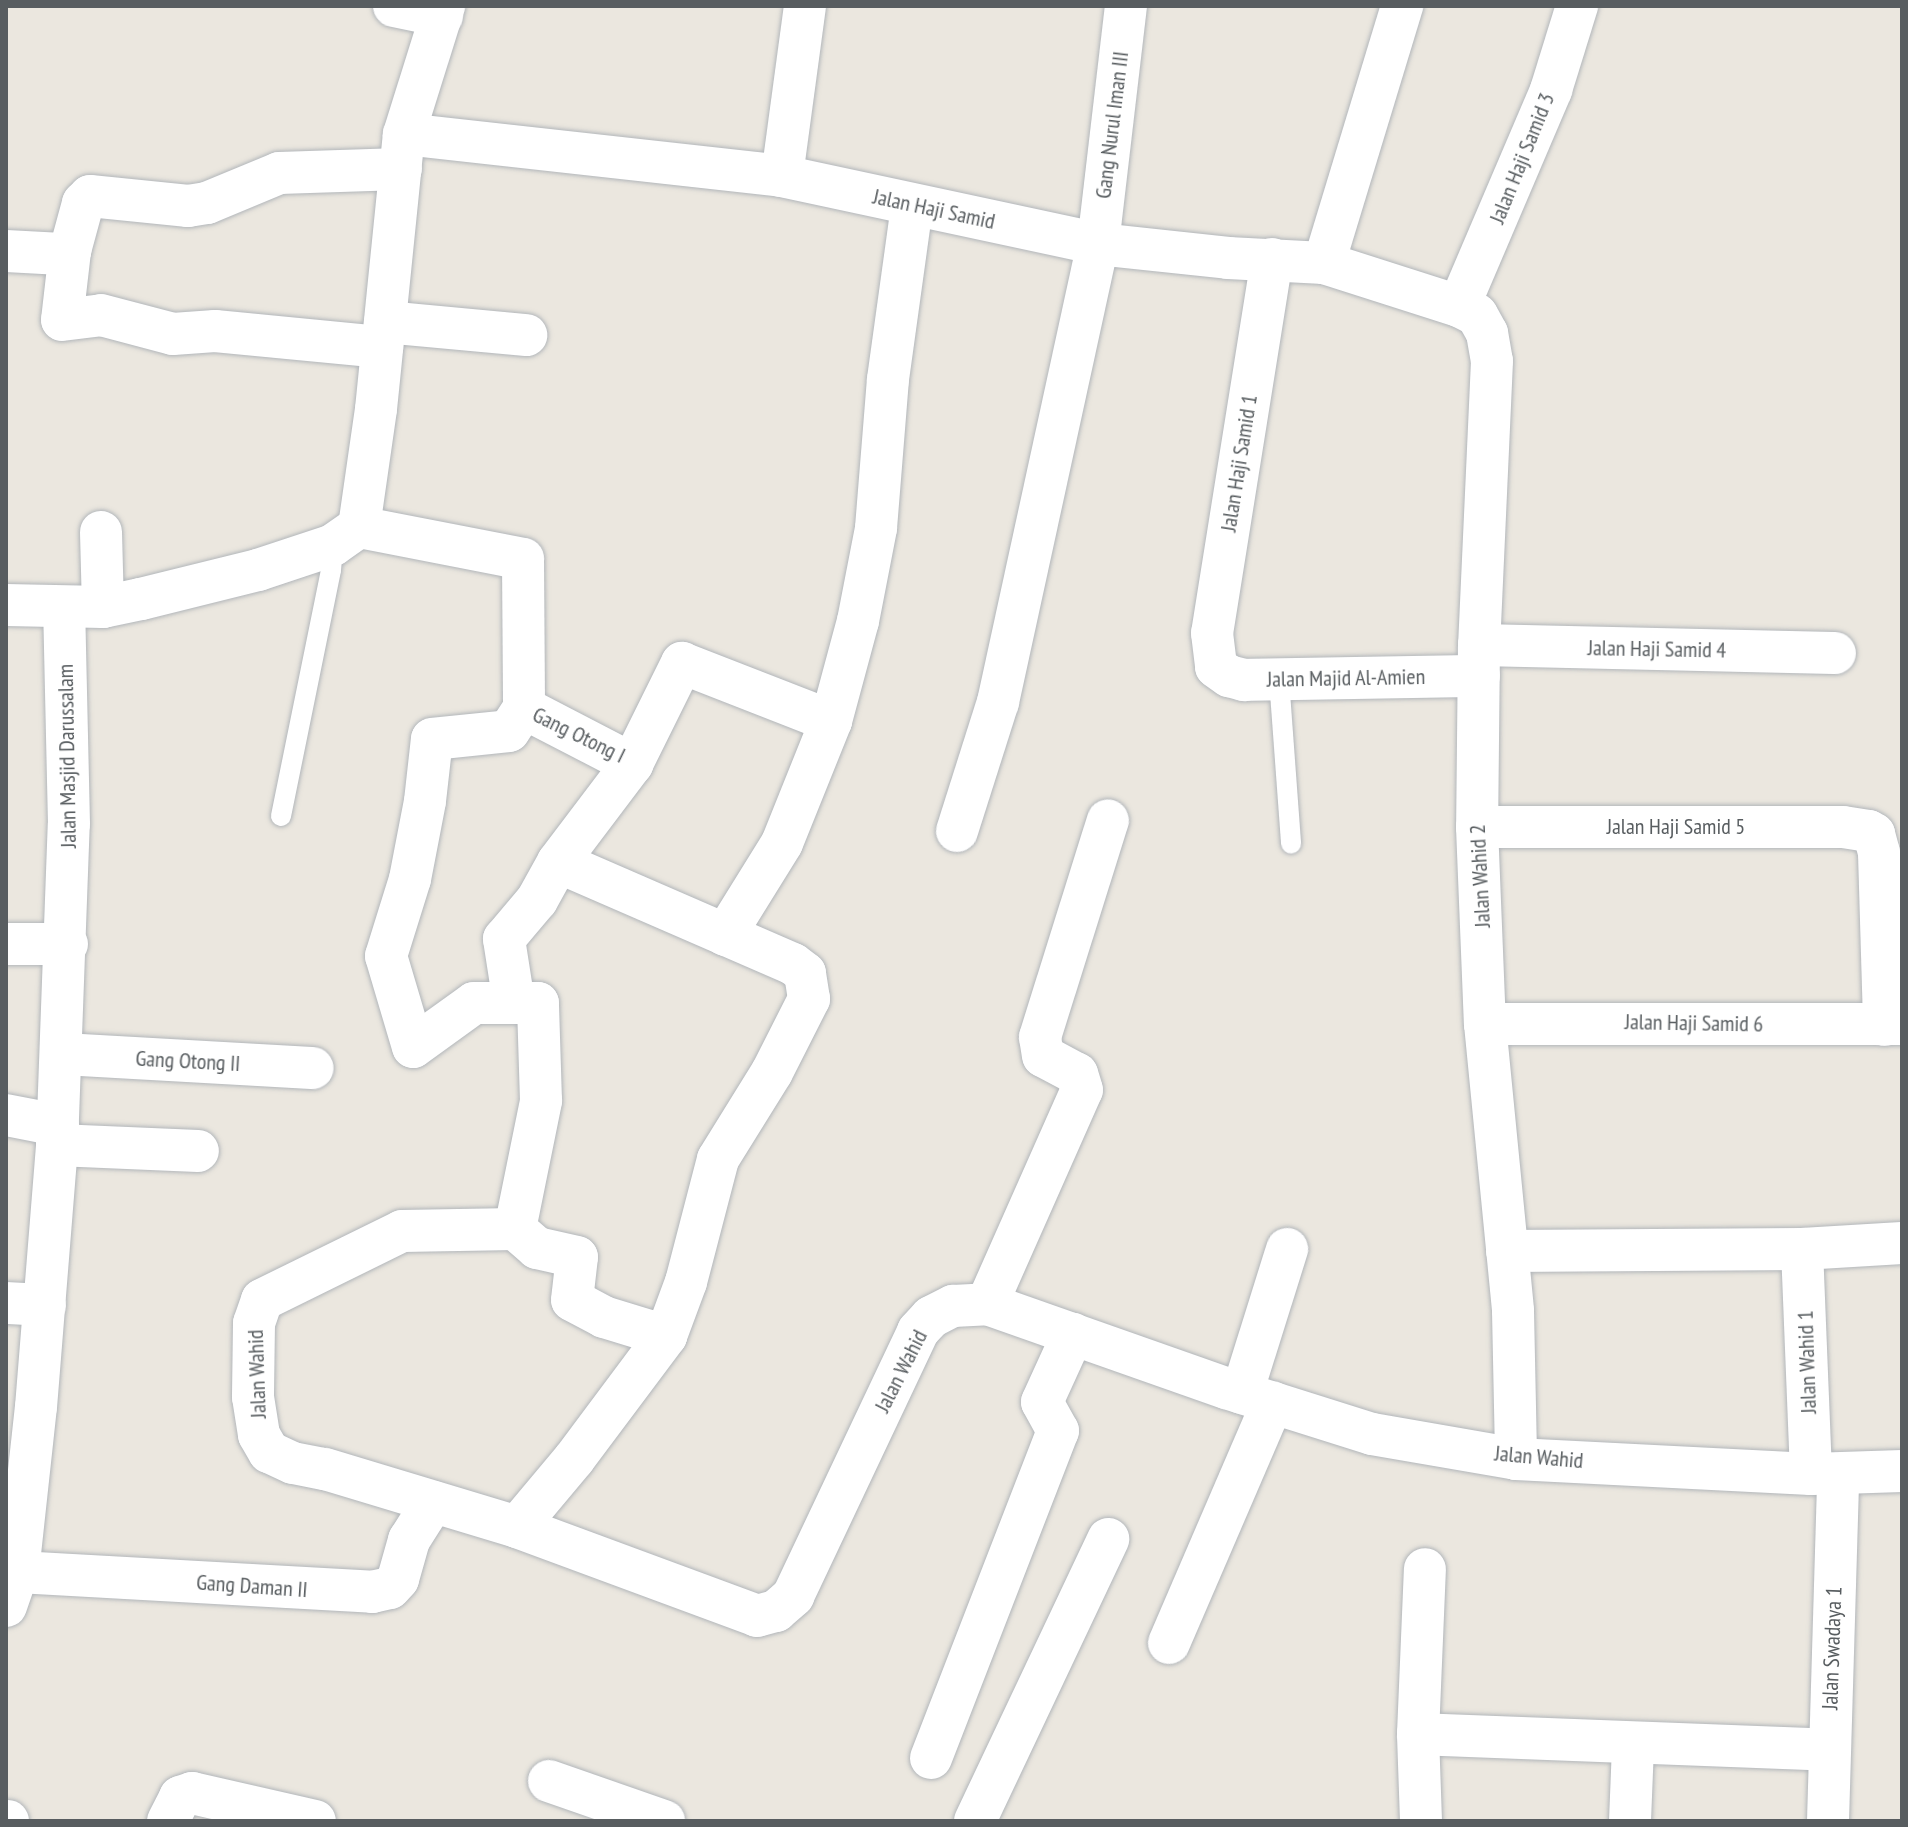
<!DOCTYPE html>
<style>
body{margin:0}
#map{position:relative;width:1908px;height:1827px;overflow:hidden;background:#ebe7df;font-family:"PT Sans Narrow",sans-serif}
div>[style]{position:absolute}
[style*='--x']{left:calc(var(--x)*1px);top:calc(var(--y)*1px);width:calc(var(--w)*1px);rotate:calc(var(--a)*1deg)}
.roads{filter:drop-shadow(0 0 2px #b2b6ba) drop-shadow(0 0 2px #b2b6ba)}
.lane>*{height:20px;margin:-10px;padding:0 10px;transform-origin:10px;border-radius:10px;background:#fff}
.street>*{height:42px;margin:-21px;padding:0 21px;transform-origin:21px;border-radius:21px;background:#fff}
span{translate:-50% -50%;white-space:nowrap;text-align:center;line-height:1.15;-webkit-text-stroke:6px #fff;paint-order:stroke}
.street-label{font-size:22px;color:#585d60}
.frame{position:absolute;inset:0;border:8px solid #585d60;pointer-events:none}
</style>
<div id="map">
<div class="roads">
<div class="lane">
<i style="--x:1279;--y:679;--w:165;--a:85.8"></i>
<i style="--x:281;--y:816;--w:251;--a:-78.5"></i>
<i style="--x:331;--y:570;--w:25;--a:-85"></i>
</div>
<div class="street">
<i style="--x:394;--y:6;--w:49;--a:11.8"></i>
<i style="--x:404;--y:134;--w:380;--a:6.3"></i>
<i style="--x:782;--y:176;--w:323;--a:12.1"></i>
<i style="--x:1098;--y:244;--w:131;--a:6.1"></i>
<i style="--x:1228;--y:258;--w:96;--a:3"></i>
<i style="--x:1324;--y:263;--w:142;--a:17.7"></i>
<i style="--x:1459;--y:306;--w:20;--a:27"></i>
<i style="--x:1477;--y:315;--w:21;--a:61"></i>
<i style="--x:1487;--y:333;--w:28;--a:80"></i>
<i style="--x:1492;--y:361;--w:284;--a:92.6"></i>
<i style="--x:1479;--y:645;--w:182;--a:90.6"></i>
<i style="--x:1477;--y:827;--w:197;--a:87.7"></i>
<i style="--x:1485;--y:1024;--w:288;--a:84.4"></i>
<i style="--x:1513;--y:1311;--w:148;--a:88.8"></i>
<i style="--x:782;--y:176;--w:172;--a:-82.3"></i>
<i style="--x:6;--y:251;--w:56;--a:3.1"></i>
<i style="--x:62;--y:254;--w:9;--a:-21"></i>
<i style="--x:70;--y:251;--w:50;--a:-74.8"></i>
<i style="--x:83;--y:203;--w:10;--a:-45"></i>
<i style="--x:90;--y:196;--w:99;--a:5.8"></i>
<i style="--x:188;--y:206;--w:19;--a:-9"></i>
<i style="--x:207;--y:203;--w:78;--a:-22.6"></i>
<i style="--x:279;--y:173;--w:122;--a:-1.9"></i>
<i style="--x:70;--y:251;--w:69;--a:96.6"></i>
<i style="--x:62;--y:320;--w:39;--a:-7"></i>
<i style="--x:101;--y:315;--w:74;--a:14.8"></i>
<i style="--x:173;--y:334;--w:42;--a:-4.1"></i>
<i style="--x:215;--y:331;--w:168;--a:5.5"></i>
<i style="--x:1272;--y:259;--w:379;--a:99.1"></i>
<i style="--x:1212;--y:633;--w:34;--a:83"></i>
<i style="--x:1216;--y:667;--w:16;--a:35"></i>
<i style="--x:1229;--y:676;--w:16;--a:15"></i>
<i style="--x:1244;--y:680;--w:235;--a:-1"></i>
<i style="--x:1324;--y:263;--w:269;--a:-73.1"></i>
<i style="--x:1459;--y:306;--w:235;--a:-66.9"></i>
<i style="--x:1551;--y:90;--w:88;--a:-72.8"></i>
<i style="--x:385;--y:322;--w:142;--a:5.3"></i>
<i style="--x:359;--y:527;--w:167;--a:11"></i>
<i style="--x:523;--y:559;--w:149;--a:89.6"></i>
<i style="--x:524;--y:708;--w:122;--a:27.4"></i>
<i style="--x:632;--y:764;--w:113;--a:-63.7"></i>
<i style="--x:682;--y:663;--w:160;--a:21.3"></i>
<i style="--x:101;--y:532;--w:75;--a:88.5"></i>
<i style="--x:6;--y:605;--w:97;--a:1.2"></i>
<i style="--x:103;--y:607;--w:39;--a:-12"></i>
<i style="--x:141;--y:599;--w:121;--a:-13.9"></i>
<i style="--x:258;--y:570;--w:79;--a:-18.4"></i>
<i style="--x:333;--y:545;--w:32;--a:-35"></i>
<i style="--x:359;--y:527;--w:119;--a:-81.8"></i>
<i style="--x:376;--y:409;--w:276;--a:-84.2"></i>
<i style="--x:404;--y:134;--w:134;--a:-72.6"></i>
<i style="--x:1479;--y:645;--w:356;--a:1.3"></i>
<i style="--x:1477;--y:827;--w:366;--a:0"></i>
<i style="--x:1843;--y:827;--w:26;--a:9"></i>
<i style="--x:1869;--y:831;--w:6;--a:31"></i>
<i style="--x:1874;--y:834;--w:20;--a:75"></i>
<i style="--x:1879;--y:853;--w:172;--a:88.3"></i>
<i style="--x:957;--y:831;--w:135;--a:-72.4"></i>
<i style="--x:998;--y:702;--w:469;--a:-77.7"></i>
<i style="--x:1098;--y:244;--w:240;--a:-83.3"></i>
<i style="--x:725;--y:935;--w:108;--a:-58.2"></i>
<i style="--x:782;--y:843;--w:131;--a:-68.1"></i>
<i style="--x:831;--y:721;--w:104;--a:-74.9"></i>
<i style="--x:858;--y:621;--w:95;--a:-79"></i>
<i style="--x:876;--y:528;--w:149;--a:-85.4"></i>
<i style="--x:888;--y:379;--w:176;--a:-82.1"></i>
<i style="--x:6;--y:944;--w:61;--a:0"></i>
<i style="--x:514;--y:1003;--w:65;--a:-98.9"></i>
<i style="--x:504;--y:939;--w:51;--a:-49.8"></i>
<i style="--x:537;--y:900;--w:43;--a:-61.1"></i>
<i style="--x:1485;--y:1024;--w:417;--a:0"></i>
<i style="--x:62;--y:1054;--w:251;--a:3.2"></i>
<i style="--x:6;--y:1115;--w:53;--a:10.9"></i>
<i style="--x:57;--y:1145;--w:141;--a:2.4"></i>
<i style="--x:515;--y:1229;--w:131;--a:-78.5"></i>
<i style="--x:541;--y:1101;--w:98;--a:-91.8"></i>
<i style="--x:538;--y:1003;--w:64;--a:180"></i>
<i style="--x:474;--y:1003;--w:75;--a:144.2"></i>
<i style="--x:413;--y:1047;--w:95;--a:-106.5"></i>
<i style="--x:386;--y:956;--w:81;--a:-72.7"></i>
<i style="--x:410;--y:879;--w:79;--a:-79.1"></i>
<i style="--x:425;--y:801;--w:62;--a:-83.6"></i>
<i style="--x:432;--y:739;--w:77;--a:-5.9"></i>
<i style="--x:509;--y:731;--w:27;--a:-57"></i>
<i style="--x:1802;--y:1249;--w:225;--a:87.7"></i>
<i style="--x:1507;--y:1251;--w:295;--a:-0.4"></i>
<i style="--x:1802;--y:1249;--w:100;--a:-3.4"></i>
<i style="--x:6;--y:1303;--w:39;--a:3"></i>
<i style="--x:987;--y:1304;--w:234;--a:-66.1"></i>
<i style="--x:1082;--y:1090;--w:17;--a:-107"></i>
<i style="--x:1077;--y:1074;--w:38;--a:-152"></i>
<i style="--x:1043;--y:1056;--w:19;--a:-99"></i>
<i style="--x:1040;--y:1037;--w:227;--a:-72.6"></i>
<i style="--x:666;--y:1336;--w:65;--a:-163"></i>
<i style="--x:604;--y:1317;--w:36;--a:-152"></i>
<i style="--x:572;--y:1300;--w:43;--a:-83.4"></i>
<i style="--x:577;--y:1257;--w:41;--a:-167.3"></i>
<i style="--x:537;--y:1248;--w:29;--a:-139"></i>
<i style="--x:515;--y:1229;--w:113;--a:179"></i>
<i style="--x:402;--y:1231;--w:156;--a:153.8"></i>
<i style="--x:262;--y:1300;--w:24;--a:109"></i>
<i style="--x:254;--y:1323;--w:74;--a:90.8"></i>
<i style="--x:253;--y:1397;--w:38;--a:81"></i>
<i style="--x:259;--y:1435;--w:20;--a:60"></i>
<i style="--x:269;--y:1452;--w:26;--a:25"></i>
<i style="--x:293;--y:1463;--w:33;--a:11"></i>
<i style="--x:325;--y:1469;--w:201;--a:16.8"></i>
<i style="--x:517;--y:1527;--w:256;--a:20.3"></i>
<i style="--x:757;--y:1616;--w:20;--a:-15"></i>
<i style="--x:776;--y:1611;--w:23;--a:-41"></i>
<i style="--x:793;--y:1596;--w:293;--a:-64.7"></i>
<i style="--x:918;--y:1331;--w:19;--a:-47"></i>
<i style="--x:931;--y:1317;--w:25;--a:-27"></i>
<i style="--x:953;--y:1306;--w:34;--a:-3"></i>
<i style="--x:987;--y:1304;--w:253;--a:19.4"></i>
<i style="--x:1226;--y:1388;--w:153;--a:17.5"></i>
<i style="--x:1372;--y:1434;--w:146;--a:9.8"></i>
<i style="--x:1516;--y:1459;--w:295;--a:2.9"></i>
<i style="--x:1811;--y:1474;--w:91;--a:-1.9"></i>
<i style="--x:1242;--y:1393;--w:151;--a:-72.6"></i>
<i style="--x:517;--y:1527;--w:89;--a:-50"></i>
<i style="--x:574;--y:1459;--w:154;--a:-53.2"></i>
<i style="--x:666;--y:1336;--w:58;--a:-69.7"></i>
<i style="--x:686;--y:1282;--w:127;--a:-75.4"></i>
<i style="--x:718;--y:1159;--w:102;--a:-58.2"></i>
<i style="--x:772;--y:1072;--w:82;--a:-63.1"></i>
<i style="--x:809;--y:999;--w:26;--a:-99"></i>
<i style="--x:805;--y:973;--w:15;--a:-143"></i>
<i style="--x:793;--y:964;--w:256;--a:-156.5"></i>
<i style="--x:558;--y:862;--w:123;--a:-52.9"></i>
<i style="--x:18;--y:1572;--w:355;--a:3.2"></i>
<i style="--x:372;--y:1592;--w:18;--a:-13"></i>
<i style="--x:390;--y:1588;--w:12;--a:-48"></i>
<i style="--x:398;--y:1579;--w:41;--a:-74.2"></i>
<i style="--x:409;--y:1540;--w:45;--a:-57.7"></i>
<i style="--x:6;--y:1606;--w:36;--a:-71"></i>
<i style="--x:18;--y:1572;--w:166;--a:-83.8"></i>
<i style="--x:36;--y:1407;--w:263;--a:-85.4"></i>
<i style="--x:57;--y:1145;--w:321;--a:-87.9"></i>
<i style="--x:69;--y:824;--w:216;--a:-91.3"></i>
<i style="--x:1169;--y:1643;--w:262;--a:-66.7"></i>
<i style="--x:1418;--y:1734;--w:410;--a:2.2"></i>
<i style="--x:931;--y:1758;--w:351;--a:-68.8"></i>
<i style="--x:1058;--y:1431;--w:33;--a:-119"></i>
<i style="--x:1042;--y:1402;--w:75;--a:-65.5"></i>
<i style="--x:549;--y:1781;--w:122;--a:19.2"></i>
<i style="--x:6;--y:1821;--w:2;--a:0"></i>
<i style="--x:168;--y:1821;--w:27;--a:-63"></i>
<i style="--x:180;--y:1797;--w:13;--a:-18"></i>
<i style="--x:192;--y:1793;--w:126;--a:12.8"></i>
<i style="--x:975;--y:1821;--w:312;--a:-64.7"></i>
<i style="--x:1421;--y:1821;--w:87;--a:-92"></i>
<i style="--x:1418;--y:1734;--w:165;--a:-87.6"></i>
<i style="--x:1630;--y:1821;--w:76;--a:-87.7"></i>
<i style="--x:1828;--y:1821;--w:346;--a:-88.3"></i>
</div>
</div>
<div class="street-label">
<span style="left:1112px;top:125px;rotate:-83deg">Gang Nurul Iman III</span>
<span style="left:1522px;top:158px;rotate:-68deg">Jalan Haji Samid 3</span>
<span style="left:934px;top:209px;rotate:12deg">Jalan Haji Samid</span>
<span style="left:1239px;top:463px;rotate:-81deg">Jalan Haji Samid 1</span>
<span style="left:1657px;top:649px;rotate:1deg">Jalan Haji Samid 4</span>
<span style="left:1346px;top:678px;rotate:-1deg">Jalan Majid Al-Amien</span>
<span style="left:579px;top:735px;rotate:26deg">Gang Otong I</span>
<span style="left:67px;top:756px;rotate:-91deg">Jalan Masjid Darussalam</span>
<span style="left:1676px;top:827px">Jalan Haji Samid 5</span>
<span style="left:1480px;top:876px;rotate:-93deg">Jalan Wahid 2</span>
<span style="left:1694px;top:1023px;rotate:1deg">Jalan Haji Samid 6</span>
<span style="left:188px;top:1061px;rotate:3deg">Gang Otong II</span>
<span style="left:1807px;top:1362px;rotate:-92deg">Jalan Wahid 1</span>
<span style="left:901px;top:1371px;rotate:-63deg">Jalan Wahid</span>
<span style="left:257px;top:1374px;rotate:-92deg">Jalan Wahid</span>
<span style="left:1539px;top:1457px;rotate:5deg">Jalan Wahid</span>
<span style="left:252px;top:1586px;rotate:4deg">Gang Daman II</span>
<span style="left:1832px;top:1648px;rotate:-88deg">Jalan Swadaya 1</span>
</div>
<div class="frame"></div>
</div>
